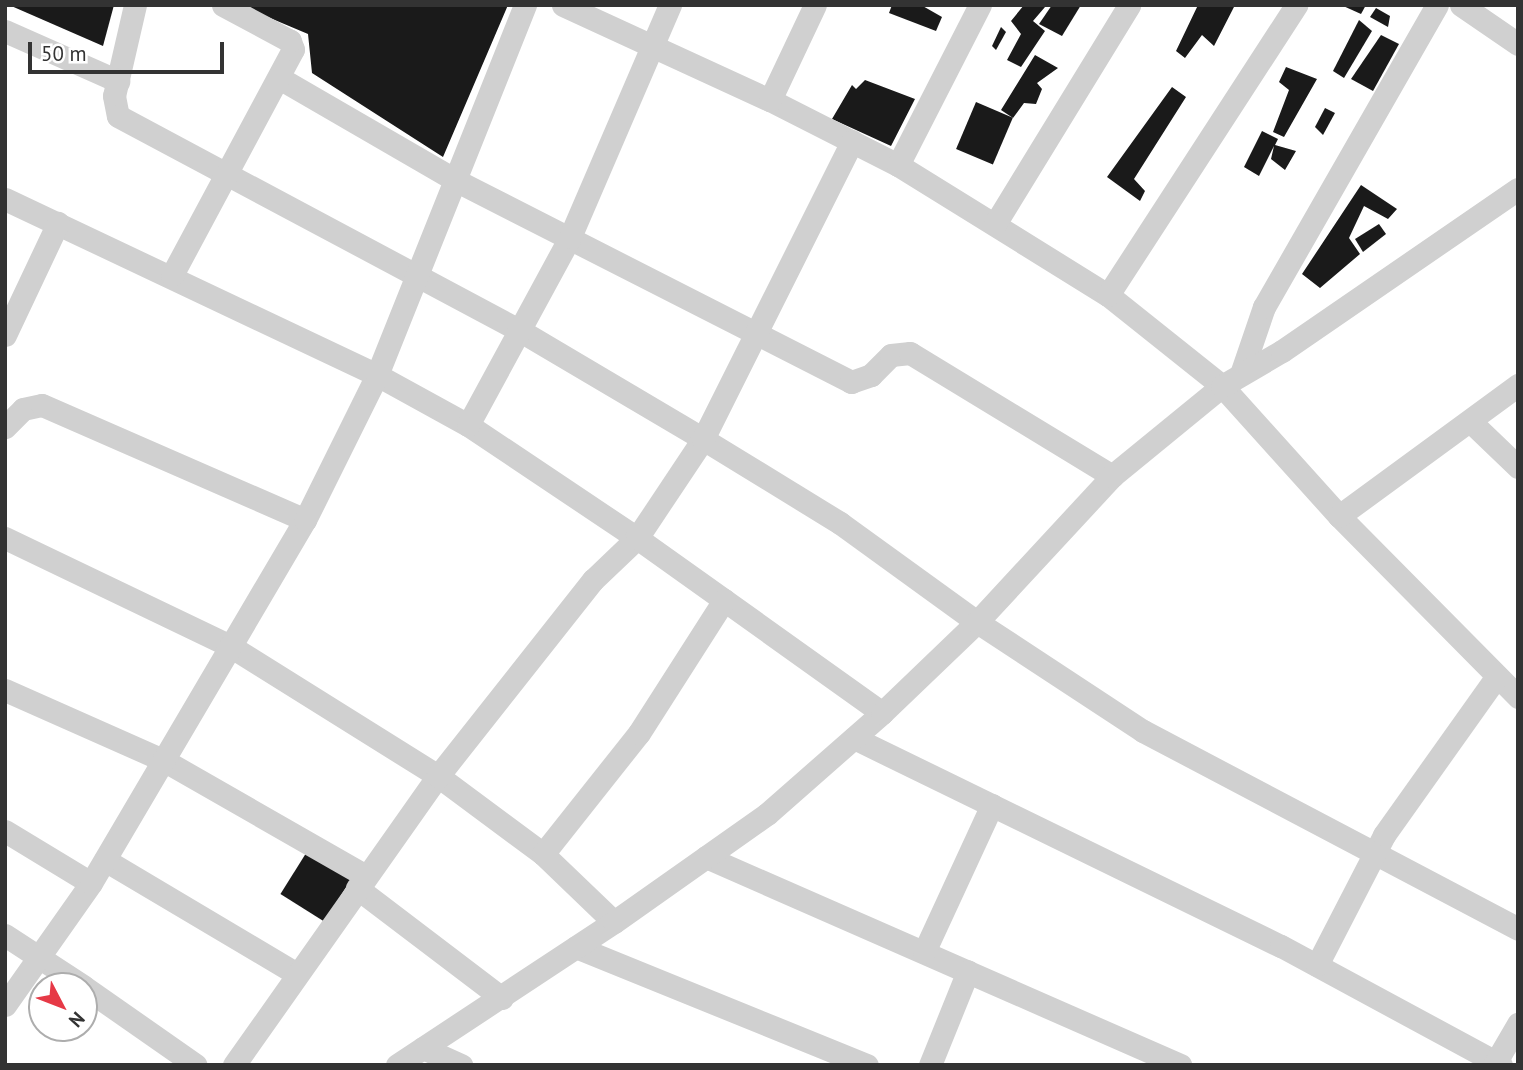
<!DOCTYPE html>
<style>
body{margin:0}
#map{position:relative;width:1523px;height:1070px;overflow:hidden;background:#fff;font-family:"PT Sans",sans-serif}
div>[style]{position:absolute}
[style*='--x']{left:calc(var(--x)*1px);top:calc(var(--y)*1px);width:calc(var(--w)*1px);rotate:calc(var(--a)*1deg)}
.building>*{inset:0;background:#1a1a1a;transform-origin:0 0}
.minor>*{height:23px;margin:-11.5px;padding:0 11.5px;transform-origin:11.5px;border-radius:11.5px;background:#d0d0d0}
span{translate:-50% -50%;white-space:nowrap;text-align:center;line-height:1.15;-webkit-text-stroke:7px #fff;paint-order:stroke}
.frame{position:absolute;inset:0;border:7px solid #333;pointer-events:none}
.north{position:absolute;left:28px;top:972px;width:70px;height:70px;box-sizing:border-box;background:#fff;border:2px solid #adadad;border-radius:50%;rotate:132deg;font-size:19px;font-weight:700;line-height:28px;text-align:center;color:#333}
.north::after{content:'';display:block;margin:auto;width:24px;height:32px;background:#e63946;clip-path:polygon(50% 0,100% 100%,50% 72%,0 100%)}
.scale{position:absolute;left:28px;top:42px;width:196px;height:32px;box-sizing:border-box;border:4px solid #333;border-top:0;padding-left:9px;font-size:21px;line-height:24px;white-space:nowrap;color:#333;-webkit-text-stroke:5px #fff;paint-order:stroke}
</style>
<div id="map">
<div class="building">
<i style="clip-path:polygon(9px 5px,114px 5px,103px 46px)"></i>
<i style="clip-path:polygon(239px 5px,508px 5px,443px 157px,312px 73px,308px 34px)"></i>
<i style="clip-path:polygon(892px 5px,921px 5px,942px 17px,936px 31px,889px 13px)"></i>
<i style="clip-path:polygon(1024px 5px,1045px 7px,1033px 21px,1045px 31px,1021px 67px,1007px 60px,1021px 34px,1011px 21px)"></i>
<i style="clip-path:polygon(1052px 5px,1081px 5px,1062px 36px,1039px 24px)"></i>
<i style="clip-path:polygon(1198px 5px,1235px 5px,1214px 46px,1202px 35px,1185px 58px,1176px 51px)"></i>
<i style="clip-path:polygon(1341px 5px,1366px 5px,1361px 14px)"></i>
<i style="clip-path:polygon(1376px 8px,1390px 16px,1388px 27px,1370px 17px)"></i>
<i style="clip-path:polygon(1359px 20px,1372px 31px,1344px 78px,1333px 71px)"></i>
<i style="clip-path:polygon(1001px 27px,1006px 32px,996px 50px,992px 46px)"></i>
<i style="clip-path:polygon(1381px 35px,1399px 44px,1373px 91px,1351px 79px)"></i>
<i style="clip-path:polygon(1035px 55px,1058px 68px,1037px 83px,1042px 89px,1036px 104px,1024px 103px,1013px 118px,1001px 110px)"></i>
<i style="clip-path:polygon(1286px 67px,1317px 79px,1284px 137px,1273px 132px,1289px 90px,1279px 82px)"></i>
<i style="clip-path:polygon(865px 80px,915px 99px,891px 146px,832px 119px,852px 85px,856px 89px)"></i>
<i style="clip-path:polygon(1172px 87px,1186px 97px,1134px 179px,1145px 191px,1140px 201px,1107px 177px)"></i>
<i style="left:976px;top:102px;width:40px;height:51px;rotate:23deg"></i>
<i style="clip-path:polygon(1325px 108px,1335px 113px,1323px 135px,1315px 127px)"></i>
<i style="clip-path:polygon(1262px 131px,1278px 139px,1275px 145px,1296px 151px,1285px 170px,1271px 159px,1274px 146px,1259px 176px,1244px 167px)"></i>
<i style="clip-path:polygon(1361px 185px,1397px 209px,1388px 219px,1364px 206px,1349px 238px,1360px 254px,1320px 288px,1302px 274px)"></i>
<i style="clip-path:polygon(1379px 224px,1386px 234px,1363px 252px,1355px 239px)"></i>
<i style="left:308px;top:850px;width:52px;height:52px;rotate:32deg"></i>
</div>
<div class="minor">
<i style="--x:135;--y:5;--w:93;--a:103"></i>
<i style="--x:114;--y:96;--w:20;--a:79"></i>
<i style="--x:118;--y:116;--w:455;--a:28.1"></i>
<i style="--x:519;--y:330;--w:214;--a:30.6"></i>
<i style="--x:703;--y:439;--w:161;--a:31.5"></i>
<i style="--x:840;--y:523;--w:169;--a:35.9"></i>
<i style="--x:977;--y:622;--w:199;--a:33.3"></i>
<i style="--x:1143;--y:731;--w:424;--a:27.8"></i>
<i style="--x:563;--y:5;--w:228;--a:24.7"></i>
<i style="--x:770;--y:100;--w:144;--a:26.9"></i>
<i style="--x:898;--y:165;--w:247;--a:31.8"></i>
<i style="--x:1108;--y:295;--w:146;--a:38.6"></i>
<i style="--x:1222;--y:386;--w:175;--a:48"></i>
<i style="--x:1339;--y:516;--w:255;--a:45.3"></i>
<i style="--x:1461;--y:5;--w:69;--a:34.4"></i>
<i style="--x:5;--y:31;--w:124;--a:23.9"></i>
<i style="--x:281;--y:79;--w:201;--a:30.1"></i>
<i style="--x:455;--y:180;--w:445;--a:27"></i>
<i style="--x:851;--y:382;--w:21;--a:-19"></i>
<i style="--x:871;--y:375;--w:28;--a:-45"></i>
<i style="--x:891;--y:355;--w:19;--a:-6"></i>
<i style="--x:910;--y:353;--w:237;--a:31.3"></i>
<i style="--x:770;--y:100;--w:105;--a:-64.7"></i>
<i style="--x:898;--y:165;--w:180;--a:-62.9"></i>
<i style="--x:5;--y:199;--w:412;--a:25.3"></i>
<i style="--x:377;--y:375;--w:104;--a:28.8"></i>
<i style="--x:468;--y:425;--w:203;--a:33.8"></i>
<i style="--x:637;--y:538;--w:301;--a:35.5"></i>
<i style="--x:995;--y:224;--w:257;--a:-58.5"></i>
<i style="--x:172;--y:275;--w:256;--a:-61.8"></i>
<i style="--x:293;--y:49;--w:9;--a:-111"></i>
<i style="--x:290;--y:41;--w:76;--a:-151.8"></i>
<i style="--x:1108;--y:295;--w:346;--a:-57"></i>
<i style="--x:5;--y:335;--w:124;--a:-64.7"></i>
<i style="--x:1241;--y:374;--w:71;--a:-71.1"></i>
<i style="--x:1264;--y:307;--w:348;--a:-60.2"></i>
<i style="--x:1471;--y:422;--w:65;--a:43.8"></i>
<i style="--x:468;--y:425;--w:214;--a:-61.5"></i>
<i style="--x:570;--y:237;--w:253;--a:-66.7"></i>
<i style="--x:5;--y:427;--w:25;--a:-45"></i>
<i style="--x:23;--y:409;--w:19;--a:-12"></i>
<i style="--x:42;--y:405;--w:287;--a:23.6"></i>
<i style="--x:1339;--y:516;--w:222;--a:-36.2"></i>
<i style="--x:5;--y:538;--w:250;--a:25.6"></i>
<i style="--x:230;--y:646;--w:245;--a:32"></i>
<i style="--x:438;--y:776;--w:131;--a:36.6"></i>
<i style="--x:543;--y:854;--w:98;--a:43.8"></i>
<i style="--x:5;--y:690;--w:175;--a:23.9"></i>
<i style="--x:165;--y:761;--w:232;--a:29.8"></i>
<i style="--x:854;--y:738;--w:475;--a:26"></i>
<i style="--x:1281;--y:946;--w:250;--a:28.4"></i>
<i style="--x:5;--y:831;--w:100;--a:31.2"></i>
<i style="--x:543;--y:854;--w:154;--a:-51.6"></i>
<i style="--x:639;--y:733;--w:158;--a:-57.4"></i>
<i style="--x:706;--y:857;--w:518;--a:23.69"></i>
<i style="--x:105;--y:860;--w:221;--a:30.7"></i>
<i style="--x:357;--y:888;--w:182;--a:37.2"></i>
<i style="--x:5;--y:935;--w:93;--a:33.2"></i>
<i style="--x:576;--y:947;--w:314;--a:22.1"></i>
<i style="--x:924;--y:952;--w:162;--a:-65.2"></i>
<i style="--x:1317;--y:965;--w:146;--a:-62.7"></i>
<i style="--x:1384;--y:835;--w:195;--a:-54.6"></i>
<i style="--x:84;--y:987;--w:136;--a:34.9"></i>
<i style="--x:5;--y:1005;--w:149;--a:-54.8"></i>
<i style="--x:91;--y:883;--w:421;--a:-59.5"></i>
<i style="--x:305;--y:520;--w:162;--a:-63.6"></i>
<i style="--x:377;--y:375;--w:399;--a:-68.2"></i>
<i style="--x:423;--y:1048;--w:42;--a:24.1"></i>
<i style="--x:234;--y:1065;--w:354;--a:-54.8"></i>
<i style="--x:438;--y:776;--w:250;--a:-51.7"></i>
<i style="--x:593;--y:580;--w:61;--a:-43.7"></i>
<i style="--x:637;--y:538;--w:119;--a:-56.3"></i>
<i style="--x:703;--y:439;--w:333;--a:-63.4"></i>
<i style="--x:397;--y:1065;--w:260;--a:-33.4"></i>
<i style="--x:614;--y:922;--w:187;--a:-35.2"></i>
<i style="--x:767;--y:814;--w:153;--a:-41.3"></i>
<i style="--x:882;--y:713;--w:132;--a:-43.8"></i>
<i style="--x:977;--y:622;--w:199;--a:-47.2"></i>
<i style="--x:1112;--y:476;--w:142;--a:-39.3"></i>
<i style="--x:1222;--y:386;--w:69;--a:-30.3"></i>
<i style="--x:1282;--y:351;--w:286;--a:-34.5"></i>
<i style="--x:930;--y:1065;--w:101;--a:-68"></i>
<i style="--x:1494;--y:1065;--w:48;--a:-59.7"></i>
</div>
<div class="frame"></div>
<div class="north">N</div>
<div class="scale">50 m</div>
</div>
